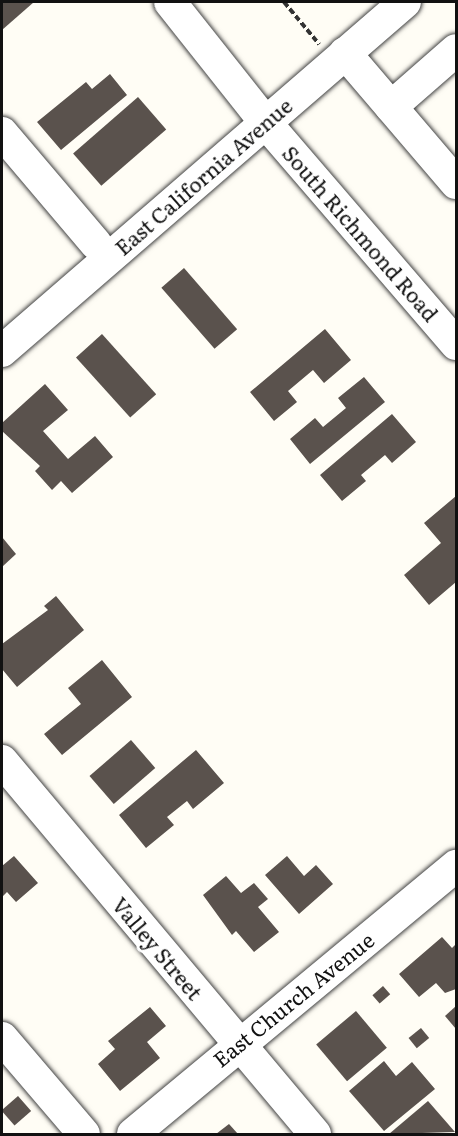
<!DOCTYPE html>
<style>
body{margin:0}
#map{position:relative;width:458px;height:1136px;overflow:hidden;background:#fffdf5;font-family:Literata,serif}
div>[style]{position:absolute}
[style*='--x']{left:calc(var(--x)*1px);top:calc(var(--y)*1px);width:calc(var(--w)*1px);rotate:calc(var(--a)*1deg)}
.building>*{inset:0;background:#5a524d;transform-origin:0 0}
.path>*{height:4px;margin-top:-2px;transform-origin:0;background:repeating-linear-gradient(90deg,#333 0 6px,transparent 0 9px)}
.roads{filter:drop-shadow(0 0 2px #444) drop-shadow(0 0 2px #444)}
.minor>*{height:32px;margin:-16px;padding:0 16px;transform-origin:16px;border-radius:16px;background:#fff}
span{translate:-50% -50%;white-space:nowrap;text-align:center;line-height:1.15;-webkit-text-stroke:6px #fff;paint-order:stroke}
.street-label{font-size:21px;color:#111}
.frame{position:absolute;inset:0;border:3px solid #111;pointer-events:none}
</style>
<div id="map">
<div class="building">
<i style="clip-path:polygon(2px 2px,34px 2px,2px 30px)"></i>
<i style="clip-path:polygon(110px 74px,127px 95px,61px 150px,37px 122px,86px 82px,92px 89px)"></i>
<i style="left:138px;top:97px;width:43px;height:86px;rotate:49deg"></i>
<i style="left:184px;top:268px;width:81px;height:30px;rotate:49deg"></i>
<i style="clip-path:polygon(325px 329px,351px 360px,324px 383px,313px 370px,288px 391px,297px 402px,274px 421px,250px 392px)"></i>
<i style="left:102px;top:334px;width:81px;height:35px;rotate:48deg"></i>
<i style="clip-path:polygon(364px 377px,385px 402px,310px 464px,290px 439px,315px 418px,323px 427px,346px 408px,338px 398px)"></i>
<i style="clip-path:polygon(45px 384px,68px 410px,43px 431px,68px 459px,95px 436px,113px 457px,72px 493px,61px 481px,52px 490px,35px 471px,40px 466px,2px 431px,2px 423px)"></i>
<i style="clip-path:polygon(392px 414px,416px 442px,392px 463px,385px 455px,361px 475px,366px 481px,342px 501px,320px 475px)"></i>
<i style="clip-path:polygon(456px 496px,456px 582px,429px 605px,404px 575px,441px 543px,424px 523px)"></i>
<i style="clip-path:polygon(2px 537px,16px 554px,2px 567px)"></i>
<i style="clip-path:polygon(56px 596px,84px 630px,17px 687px,2px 669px,2px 644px,48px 610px,44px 606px)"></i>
<i style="clip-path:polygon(102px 660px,132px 697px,62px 755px,44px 734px,81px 704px,68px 688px)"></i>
<i style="left:131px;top:740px;width:37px;height:55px;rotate:49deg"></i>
<i style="clip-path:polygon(196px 750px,224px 783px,193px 809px,187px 801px,167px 817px,174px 825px,146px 848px,119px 815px)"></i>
<i style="clip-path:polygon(14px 856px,38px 883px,16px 902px,7px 892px,2px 897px,2px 866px)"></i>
<i style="clip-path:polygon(287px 856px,304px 876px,316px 865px,333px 884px,299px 914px,265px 875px)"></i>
<i style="clip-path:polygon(226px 876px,241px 893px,254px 883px,268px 899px,258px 907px,279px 932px,254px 952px,236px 931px,232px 935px,203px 895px)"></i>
<i style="clip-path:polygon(442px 937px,452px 948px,456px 944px,456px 989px,445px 993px,436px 983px,419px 997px,399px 974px)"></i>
<i style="left:383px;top:986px;width:11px;height:14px;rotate:49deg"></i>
<i style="clip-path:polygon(456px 1006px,456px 1029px,445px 1016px)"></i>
<i style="clip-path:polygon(150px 1007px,166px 1026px,147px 1042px,160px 1058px,120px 1091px,98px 1064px,115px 1049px,108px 1041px)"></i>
<i style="left:356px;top:1011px;width:48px;height:52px;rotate:50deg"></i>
<i style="left:421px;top:1028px;width:13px;height:16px;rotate:51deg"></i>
<i style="clip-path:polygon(384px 1061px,396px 1076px,412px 1062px,435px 1089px,384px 1131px,349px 1091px)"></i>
<i style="left:18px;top:1096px;width:20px;height:22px;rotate:49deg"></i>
<i style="clip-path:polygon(428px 1101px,455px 1132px,389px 1134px)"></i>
<i style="clip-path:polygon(229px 1124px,238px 1134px,216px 1134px)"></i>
</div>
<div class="path">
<i style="--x:284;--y:2;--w:55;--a:50.2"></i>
</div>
<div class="roads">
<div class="minor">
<i style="--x:170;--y:2;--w:153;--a:51.6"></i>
<i style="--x:265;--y:122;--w:293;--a:49.3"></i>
<i style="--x:345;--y:53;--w:171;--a:49.5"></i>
<i style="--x:391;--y:107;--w:86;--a:-41.2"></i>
<i style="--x:2;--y:133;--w:145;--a:49.7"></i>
<i style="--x:2;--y:351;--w:533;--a:-40.89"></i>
<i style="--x:2;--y:761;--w:487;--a:50"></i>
<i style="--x:2;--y:1038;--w:126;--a:49.5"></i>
<i style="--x:133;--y:1134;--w:420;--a:-39.7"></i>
</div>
</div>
<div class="street-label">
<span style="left:203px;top:176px;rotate:-41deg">East California Avenue</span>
<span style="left:361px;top:233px;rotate:49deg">South Richmond Road</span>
<span style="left:158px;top:948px;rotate:50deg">Valley Street</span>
<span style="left:293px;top:999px;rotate:-39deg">East Church Avenue</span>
</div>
<div class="frame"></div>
</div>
